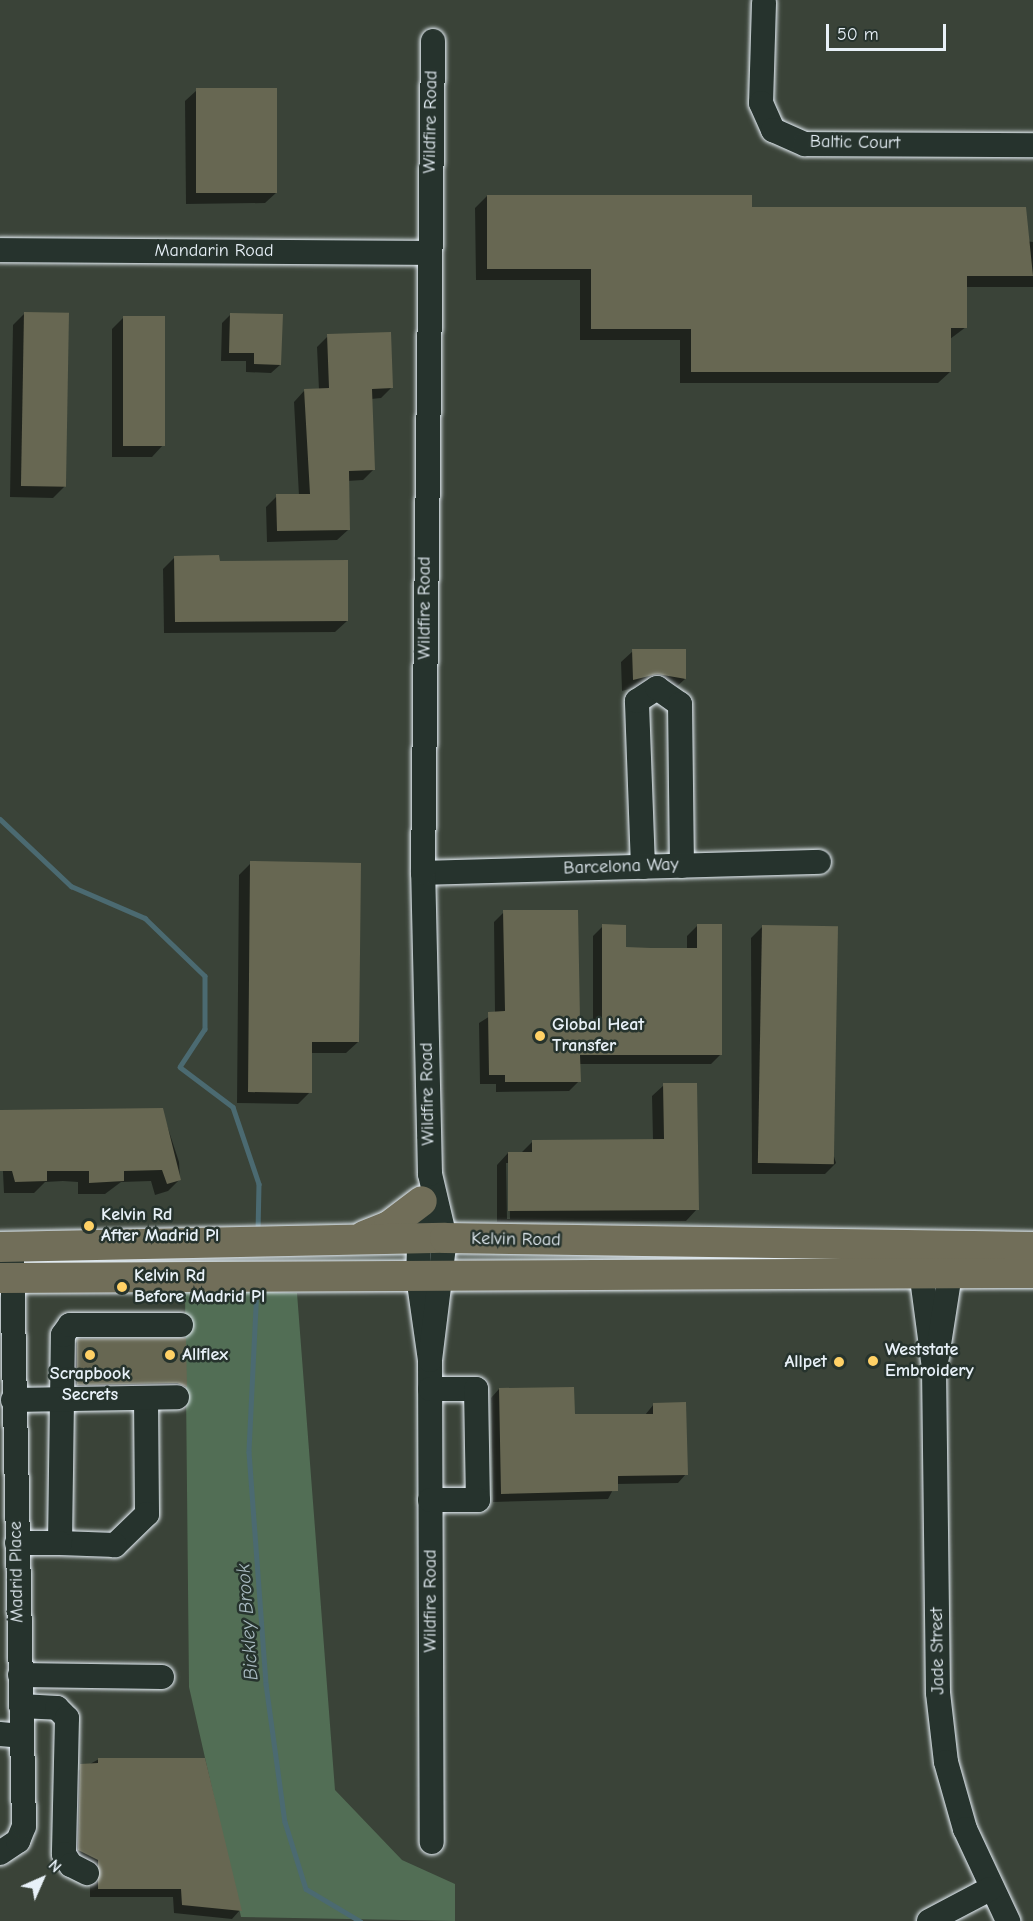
<!DOCTYPE html>
<style>
body{margin:0}
#map{position:relative;width:1033px;height:1921px;overflow:hidden;background:#3a4338;font-family:"Comic Neue",sans-serif}
div>[style]{position:absolute}
[style*='--x']{left:calc(var(--x)*1px);top:calc(var(--y)*1px);width:calc(var(--w)*1px);rotate:calc(var(--a)*1deg)}
.green>*{inset:0;background:#526e55}
.shadow>*{inset:0;background:#0007}
.stream>*{height:4.5px;margin:-2.25px;padding:0 2.25px;transform-origin:2.25px;border-radius:2.25px;background:#4b6a71}
.building>*{inset:0;background:#676752;transform-origin:0 0}
.roads{filter:drop-shadow(0 0 2px #e8f1f8) drop-shadow(0 0 2px #e8f1f8)}
.minor>*{height:24px;margin:-12px;padding:0 12px;transform-origin:12px;border-radius:12px;background:#26332d}
.major>*{height:30px;margin:-15px;padding:0 15px;transform-origin:15px;border-radius:15px;background:#716e59}
.dots>*{width:16px;height:16px;translate:-50% -50%;box-sizing:border-box;border:3px solid #26332d;border-radius:50%}
span{translate:-50% -50%;white-space:nowrap;text-align:center;line-height:1.15;-webkit-text-stroke:5px #26332d;paint-order:stroke}
.street-label{font-size:18px;color:#e8f1f8}
.poi-label{font-size:18px;color:#e8f1f8;font-weight:700}
.left{translate:0 -50%;text-align:left}
.right{translate:-100% -50%;text-align:right}
.water-label{font-size:20px;color:#a9bbc2;font-style:italic}
.north{position:absolute;left:12px;top:1849px;width:60px;height:60px;-webkit-text-stroke:4px #26332d;paint-order:stroke;rotate:45deg;font-size:16px;font-weight:700;line-height:24px;text-align:center;color:#e8f1f8}
.north::after{content:'';display:block;margin:auto;width:21px;height:27px;background:#e8f1f8;clip-path:polygon(50% 0,100% 100%,50% 72%,0 100%)}
.scale{position:absolute;left:826px;top:24px;width:120px;height:27px;box-sizing:border-box;border:3px solid #e8f1f8;border-top:0;padding-left:8px;font-size:18px;line-height:21px;white-space:nowrap;color:#e8f1f8;-webkit-text-stroke:4px #26332d;paint-order:stroke}
</style>
<div id="map">
<div class="green">
<i style="clip-path:polygon(185px 1289px,297px 1293px,335px 1790px,402px 1860px,455px 1884px,455px 1921px,241px 1917px,189px 1687px)"></i>
</div>
<div class="shadow">
<i style="clip-path:polygon(197px 90px,277px 192px,265px 203px,186px 204px,185px 101px)"></i>
<i style="clip-path:polygon(487px 196px,750px 209px,1033px 242px,1033px 287px,965px 287px,966px 327px,950px 339px,950px 372px,938px 383px,680px 383px,680px 340px,580px 340px,580px 280px,476px 280px,475px 208px)"></i>
<i style="clip-path:polygon(24px 314px,65px 486px,53px 498px,10px 497px,13px 325px)"></i>
<i style="clip-path:polygon(231px 314px,280px 365px,271px 373px,246px 372px,246px 361px,221px 361px,222px 323px)"></i>
<i style="clip-path:polygon(124px 317px,163px 445px,152px 457px,112px 457px,112px 329px)"></i>
<i style="clip-path:polygon(328px 336px,392px 387px,381px 398px,371px 399px,374px 469px,363px 480px,347px 481px,348px 530px,337px 540px,267px 542px,266px 507px,277px 496px,299px 496px,294px 402px,304px 391px,319px 390px,317px 347px)"></i>
<i style="clip-path:polygon(175px 557px,218px 563px,347px 621px,335px 632px,164px 633px,163px 569px)"></i>
<i style="clip-path:polygon(633px 651px,685px 679px,673px 690px,644px 685px,622px 691px,621px 662px)"></i>
<i style="clip-path:polygon(251px 863px,358px 1042px,346px 1053px,311px 1053px,310px 1092px,298px 1104px,237px 1103px,239px 875px)"></i>
<i style="clip-path:polygon(504px 912px,578px 1022px,593px 1021px,593px 936px,603px 926px,625px 949px,687px 949px,687px 936px,697px 926px,721px 1054px,711px 1064px,579px 1064px,579px 1081px,569px 1091px,496px 1092px,496px 1084px,480px 1084px,479px 1023px,495px 1013px,494px 922px)"></i>
<i style="clip-path:polygon(762px 927px,836px 1163px,825px 1174px,752px 1174px,751px 938px)"></i>
<i style="clip-path:polygon(evenodd,664px 1085px,697px 1209px,686px 1221px,497px 1222px,497px 1165px,508px 1153px,521px 1153px,533px 1141px,653px 1140px,652px 1096px,664px 1085px,506px 1163px,509px 1163px,510px 1219px,507px 1219px,506px 1163px)"></i>
<i style="clip-path:polygon(162px 1110px,179px 1162px,180px 1179px,168px 1191px,155px 1195px,151px 1181px,121px 1182px,105px 1194px,78px 1194px,78px 1182px,63px 1181px,45px 1182px,34px 1193px,4px 1193px,0 1112px)"></i>
<i style="clip-path:polygon(184px 1340px,185px 1387px,177px 1395px,69px 1393px,69px 1349px,78px 1341px)"></i>
<i style="clip-path:polygon(499px 1389px,573px 1416px,645px 1415px,654px 1404px,686px 1474px,678px 1483px,616px 1484px,608px 1499px,493px 1502px,491px 1398px)"></i>
<i style="clip-path:polygon(99px 1759px,240px 1910px,232px 1919px,174px 1913px,173px 1897px,90px 1897px,90px 1873px,70px 1859px,72px 1774px)"></i>
</div>
<div class="stream">
<i style="--x:0;--y:819;--w:98;--a:43.3"></i>
<i style="--x:71;--y:886;--w:81;--a:23.4"></i>
<i style="--x:145;--y:918;--w:83;--a:44"></i>
<i style="--x:205;--y:976;--w:53;--a:90"></i>
<i style="--x:205;--y:1029;--w:45;--a:123.3"></i>
<i style="--x:180;--y:1067;--w:66;--a:37"></i>
<i style="--x:233;--y:1107;--w:81;--a:71.3"></i>
<i style="--x:259;--y:1184;--w:48;--a:91.2"></i>
<i style="--x:257;--y:1287;--w:165;--a:92.8"></i>
<i style="--x:249;--y:1452;--w:233;--a:85.8"></i>
<i style="--x:266;--y:1684;--w:139;--a:82.2"></i>
<i style="--x:285;--y:1822;--w:70;--a:72.6"></i>
<i style="--x:306;--y:1889;--w:63;--a:30.7"></i>
</div>
<div class="building">
<i style="left:196px;top:88px;width:81px;height:105px"></i>
<i style="clip-path:polygon(487px 195px,752px 195px,752px 207px,1026px 207px,1033px 276px,967px 276px,967px 328px,951px 328px,951px 372px,691px 372px,691px 329px,591px 329px,591px 269px,487px 269px)"></i>
<i style="left:24px;top:312px;width:45px;height:174px;rotate:1deg"></i>
<i style="clip-path:polygon(230px 313px,283px 314px,281px 365px,254px 364px,254px 353px,229px 353px)"></i>
<i style="left:123px;top:316px;width:42px;height:130px"></i>
<i style="clip-path:polygon(391px 332px,393px 388px,372px 389px,375px 470px,349px 471px,350px 530px,277px 531px,276px 494px,310px 494px,304px 389px,329px 388px,327px 334px)"></i>
<i style="clip-path:polygon(219px 555px,220px 561px,348px 560px,348px 621px,175px 622px,174px 556px)"></i>
<i style="clip-path:polygon(632px 649px,686px 649px,686px 679px,657px 674px,633px 680px)"></i>
<i style="clip-path:polygon(250px 861px,361px 863px,359px 1042px,312px 1042px,312px 1093px,248px 1092px)"></i>
<i style="clip-path:polygon(503px 910px,578px 910px,580px 1020px,602px 1020px,602px 924px,626px 925px,626px 947px,651px 948px,697px 948px,697px 924px,722px 924px,722px 1055px,580px 1055px,581px 1082px,505px 1082px,505px 1075px,489px 1075px,488px 1012px,505px 1011px)"></i>
<i style="left:762px;top:925px;width:76px;height:238px;rotate:1deg"></i>
<i style="clip-path:polygon(663px 1083px,697px 1083px,699px 1210px,508px 1211px,508px 1152px,532px 1152px,532px 1140px,664px 1139px)"></i>
<i style="clip-path:polygon(163px 1108px,181px 1180px,167px 1184px,162px 1170px,124px 1171px,124px 1181px,89px 1183px,89px 1171px,47px 1171px,47px 1181px,15px 1182px,12px 1171px,0 1171px,0 1110px)"></i>
<i style="clip-path:polygon(186px 1338px,187px 1387px,177px 1383px,77px 1385px,77px 1339px)"></i>
<i style="clip-path:polygon(574px 1387px,575px 1414px,653px 1414px,653px 1403px,686px 1402px,688px 1475px,618px 1476px,618px 1491px,501px 1494px,499px 1388px)"></i>
<i style="clip-path:polygon(98px 1758px,205px 1758px,242px 1911px,182px 1905px,181px 1889px,98px 1889px,98px 1860px,78px 1850px,80px 1764px,98px 1763px)"></i>
</div>
<div class="roads">
<div class="minor">
<i style="--x:764;--y:3;--w:100;--a:91.7"></i>
<i style="--x:761;--y:103;--w:30;--a:66"></i>
<i style="--x:773;--y:130;--w:35;--a:24"></i>
<i style="--x:805;--y:144;--w:228;--a:0.3"></i>
<i style="--x:0;--y:250;--w:428;--a:0.4"></i>
<i style="--x:643;--y:867;--w:166;--a:-92.1"></i>
<i style="--x:637;--y:701;--w:24;--a:-33"></i>
<i style="--x:657;--y:688;--w:28;--a:35"></i>
<i style="--x:680;--y:704;--w:162;--a:89.3"></i>
<i style="--x:423;--y:873;--w:396;--a:-1.6"></i>
<i style="--x:420;--y:1220;--w:56;--a:92"></i>
<i style="--x:418;--y:1276;--w:85;--a:81.9"></i>
<i style="--x:430;--y:1360;--w:482;--a:89.8"></i>
<i style="--x:919;--y:1256;--w:113;--a:82.4"></i>
<i style="--x:934;--y:1368;--w:325;--a:89.3"></i>
<i style="--x:938;--y:1693;--w:69;--a:83.4"></i>
<i style="--x:946;--y:1762;--w:70;--a:74.2"></i>
<i style="--x:965;--y:1829;--w:102;--a:64.9"></i>
<i style="--x:937;--y:1357;--w:103;--a:-81.1"></i>
<i style="--x:430;--y:1360;--w:123;--a:-83"></i>
<i style="--x:445;--y:1238;--w:66;--a:-103.2"></i>
<i style="--x:430;--y:1174;--w:301;--a:-91.3"></i>
<i style="--x:423;--y:873;--w:832;--a:-89.31"></i>
<i style="--x:430;--y:1389;--w:46;--a:0"></i>
<i style="--x:476;--y:1389;--w:111;--a:89"></i>
<i style="--x:478;--y:1500;--w:48;--a:180"></i>
<i style="--x:146;--y:1398;--w:116;--a:89.5"></i>
<i style="--x:147;--y:1514;--w:45;--a:135.9"></i>
<i style="--x:115;--y:1545;--w:55;--a:-177.9"></i>
<i style="--x:60;--y:1543;--w:208;--a:-89.2"></i>
<i style="--x:63;--y:1335;--w:12;--a:-55"></i>
<i style="--x:70;--y:1325;--w:111;--a:0"></i>
<i style="--x:13;--y:1400;--w:164;--a:-1"></i>
<i style="--x:17;--y:1543;--w:43;--a:0"></i>
<i style="--x:20;--y:1675;--w:142;--a:0.8"></i>
<i style="--x:21;--y:1706;--w:36;--a:3"></i>
<i style="--x:57;--y:1708;--w:14;--a:45"></i>
<i style="--x:67;--y:1718;--w:136;--a:91.3"></i>
<i style="--x:64;--y:1854;--w:13;--a:58"></i>
<i style="--x:71;--y:1865;--w:18;--a:27"></i>
<i style="--x:0;--y:1734;--w:21;--a:5"></i>
<i style="--x:0;--y:1853;--w:22;--a:-34"></i>
<i style="--x:18;--y:1841;--w:16;--a:-68"></i>
<i style="--x:24;--y:1826;--w:565;--a:-91.22"></i>
<i style="--x:929;--y:1921;--w:69;--a:-27.7"></i>
</div>
<div class="major">
<i style="--x:364;--y:1236;--w:27;--a:-22"></i>
<i style="--x:389;--y:1226;--w:41;--a:-37.1"></i>
<i style="--x:0;--y:1247;--w:445;--a:-1.2"></i>
<i style="--x:445;--y:1238;--w:588;--a:0.88"></i>
<i style="--x:0;--y:1278;--w:1033;--a:-0.28"></i>
</div>
</div>
<div class="dots">
<i style="left:540px;top:1036px;background:#ffd166"></i>
<i style="left:89px;top:1226px;background:#ffd166"></i>
<i style="left:122px;top:1287px;background:#ffd166"></i>
<i style="left:90px;top:1355px;background:#ffd166"></i>
<i style="left:170px;top:1355px;background:#ffd166"></i>
<i style="left:873px;top:1361px;background:#ffd166"></i>
<i style="left:839px;top:1362px;background:#ffd166"></i>
</div>
<div class="street-label">
<span style="left:431px;top:122px;rotate:-89deg">Wildfire Road</span>
<span style="left:855px;top:143px;rotate:1deg">Baltic Court</span>
<span style="left:214px;top:251px">Mandarin Road</span>
<span style="left:425px;top:608px;rotate:-90deg">Wildfire Road</span>
<span style="left:621px;top:867px;rotate:-2deg">Barcelona Way</span>
<span style="left:428px;top:1094px;rotate:-91deg">Wildfire Road</span>
<span style="left:516px;top:1240px;rotate:1deg">Kelvin Road</span>
<span style="left:17px;top:1572px;rotate:-91deg">Madrid Place</span>
<span style="left:431px;top:1601px;rotate:-90deg">Wildfire Road</span>
<span style="left:938px;top:1651px;rotate:-91deg">Jade Street</span>
</div>
<div class="poi-label">
<span class="left" style="left:552px;top:1036px">Global Heat<br>Transfer</span>
<span class="left" style="left:101px;top:1226px">Kelvin Rd<br>After Madrid Pl</span>
<span class="left" style="left:134px;top:1287px">Kelvin Rd<br>Before Madrid Pl</span>
<span class="left" style="left:885px;top:1361px">Weststate<br>Embroidery</span>
<span class="left" style="left:182px;top:1355px">Allflex</span>
<span class="right" style="left:827px;top:1362px">Allpet</span>
<span style="left:90px;top:1385px">Scrapbook<br>Secrets</span>
</div>
<div class="water-label">
<span style="left:247px;top:1622px;rotate:-94deg">Bickley Brook</span>
</div>
<div class="north">N</div>
<div class="scale">50 m</div>
</div>
